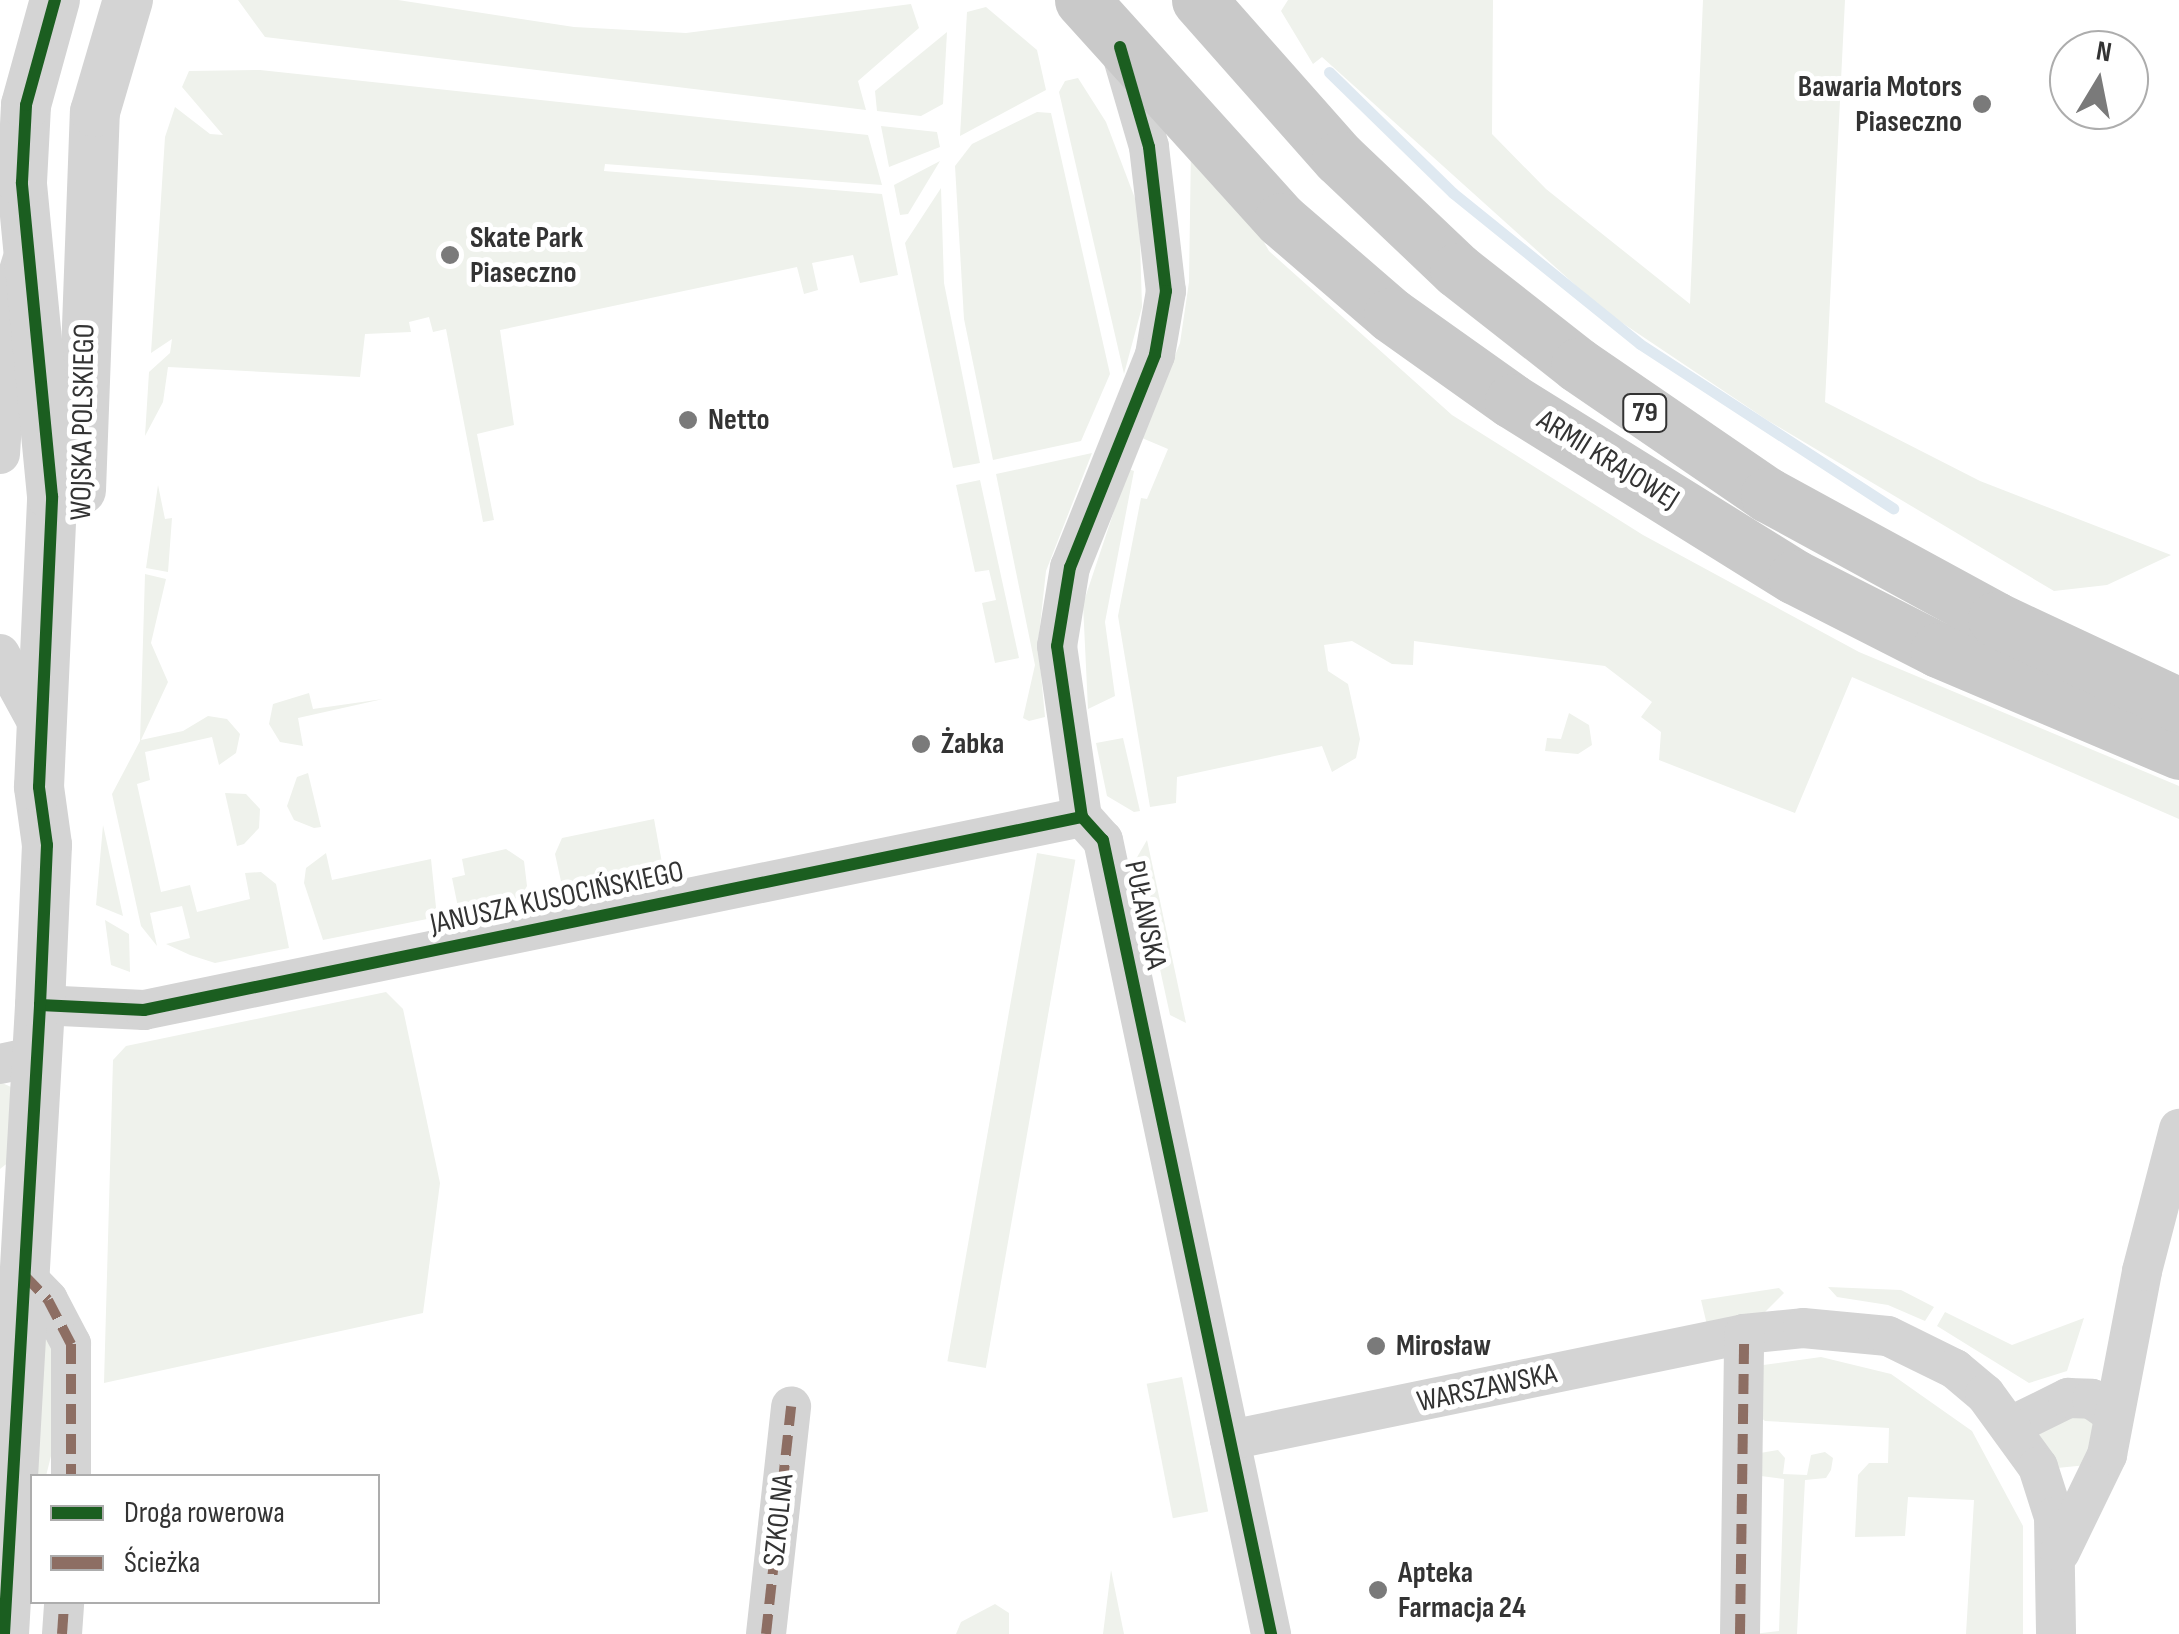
<!DOCTYPE html>
<meta charset="utf-8">
<style>
body{margin:0}
#map{position:relative;width:2179px;height:1634px;overflow:hidden;background:#fff;font-family:"Sofia Sans Condensed",sans-serif}
div>[style]{position:absolute}
[style*='--x']{left:calc(var(--x)*1px);top:calc(var(--y)*1px);width:calc(var(--w)*1px);rotate:calc(var(--a)*1deg)}
.green>*{inset:0;background:#eff2ec;transform-origin:0 0}
.stream>*{height:11px;margin:-5.5px;padding:0 5.5px;transform-origin:5.5px;border-radius:5.5px;background:#dfe9f1}
.minor>*{height:40px;margin:-20px;padding:0 20px;transform-origin:20px;border-radius:20px;background:#d4d4d4}
.tertiary>*{height:50px;margin:-25px;padding:0 25px;transform-origin:25px;border-radius:25px;background:#d4d4d4}
.primary>*{height:55px;margin:-27.5px;padding:0 27.5px;transform-origin:27.5px;border-radius:27.5px;background:#c9c9c9}
.quiet>*{height:10px;margin-top:-5px;transform-origin:0;background:repeating-linear-gradient(90deg,#8d6e63 0 20px,transparent 0 30px)}
.cycleway>*{height:12px;margin:-6px;padding:0 6px;transform-origin:6px;border-radius:6px;background:#1b5e20}
.dots>*{width:28px;height:28px;translate:-50% -50%;box-sizing:border-box;border:5px solid #fff;border-radius:50%}
span{translate:-50% -50%;white-space:nowrap;text-align:center;line-height:1.15;-webkit-text-stroke:10px #fff;paint-order:stroke}
.shield-label span{padding:2px 8px;background:#fff;border:2px solid;border-radius:8px;-webkit-text-stroke-width:0}
.shield-label{font-size:28px;color:#333;font-weight:700}
.poi-label{font-size:30px;color:#333;font-weight:700}
.right{translate:-100% -50%;text-align:right}
.left{translate:0 -50%;text-align:left}
.street-label{font-size:30px;color:#333}
.legend{position:absolute;left:30px;top:1474px;width:350px;height:130px;box-sizing:border-box;background:#fff;border:2px solid #adadad;margin:0;padding:12px 18px;list-style:none;font-size:30px;color:#333}
.legend li{display:flex;align-items:center;gap:20px;height:50px}
.legend b{width:50px;border:2px solid #adadad}
.north{position:absolute;left:2049px;top:30px;width:100px;height:100px;box-sizing:border-box;background:#fff;border:2px solid #adadad;border-radius:50%;rotate:10deg;font-size:28px;font-weight:700;line-height:40px;text-align:center;color:#333}
.north::after{content:'';display:block;margin:auto;width:35px;height:45px;background:#7a7a7a;clip-path:polygon(50% 0,100% 100%,50% 72%,0 100%)}
</style>
<div id="map">
<div class="green">
<i style="clip-path:polygon(238px 0,398px 0,574px 27px,686px 33px,911px 4px,919px 28px,858px 81px,866px 110px,265px 37px)"></i>
<i style="clip-path:polygon(1288px 0,1493px 0,1492px 134px,1546px 189px,1690px 304px,1703px 0,1845px 0,1825px 402px,1980px 481px,2171px 555px,2107px 585px,2054px 591px,1767px 420px,1603px 310px,1322px 57px,1313px 64px,1281px 11px)"></i>
<i style="clip-path:polygon(986px 7px,1037px 50px,1046px 90px,960px 136px,967px 12px)"></i>
<i style="clip-path:polygon(947px 32px,943px 104px,921px 116px,877px 111px,875px 91px)"></i>
<i style="clip-path:polygon(260px 70px,868px 135px,882px 185px,605px 164px,604px 171px,882px 194px,898px 275px,860px 283px,853px 255px,812px 263px,818px 290px,804px 294px,797px 267px,500px 330px,514px 425px,477px 434px,494px 520px,483px 522px,446px 329px,433px 332px,429px 317px,409px 322px,411px 332px,365px 334px,360px 377px,168px 367px,163px 402px,145px 436px,149px 372px,170px 353px,172px 339px,151px 353px,165px 137px,175px 107px,210px 134px,223px 135px,182px 87px,189px 71px)"></i>
<i style="clip-path:polygon(1078px 78px,1106px 122px,1139px 209px,1142px 307px,1124px 374px,1059px 92px,1065px 81px)"></i>
<i style="clip-path:polygon(1037px 112px,1051px 113px,1110px 374px,1081px 441px,993px 460px,964px 319px,955px 166px,972px 144px)"></i>
<i style="clip-path:polygon(881px 126px,937px 132px,940px 147px,889px 167px)"></i>
<i style="clip-path:polygon(1191px 147px,1235px 192px,1269px 251px,1452px 415px,1643px 535px,1859px 652px,2179px 786px,2179px 819px,1852px 677px,1795px 813px,1659px 760px,1661px 732px,1641px 717px,1652px 702px,1605px 666px,1414px 641px,1413px 665px,1392px 664px,1352px 641px,1324px 645px,1328px 671px,1348px 684px,1360px 739px,1356px 758px,1332px 772px,1322px 746px,1177px 777px,1176px 803px,1150px 807px,1118px 616px,1141px 498px,1147px 499px,1168px 449px,1142px 438px,1180px 343px,1189px 282px)"></i>
<i style="clip-path:polygon(940px 161px,908px 214px,900px 215px,894px 185px)"></i>
<i style="clip-path:polygon(941px 188px,944px 283px,980px 463px,953px 468px,905px 243px)"></i>
<i style="clip-path:polygon(1092px 453px,1046px 571px,1038px 644px,1045px 717px,1029px 721px,1023px 718px,1035px 665px,996px 474px)"></i>
<i style="clip-path:polygon(1128px 469px,1134px 471px,1105px 622px,1115px 696px,1088px 709px,1083px 604px)"></i>
<i style="clip-path:polygon(980px 480px,1019px 658px,995px 663px,982px 603px,996px 600px,989px 570px,975px 572px,956px 485px)"></i>
<i style="clip-path:polygon(158px 485px,165px 519px,172px 518px,168px 572px,146px 568px)"></i>
<i style="clip-path:polygon(145px 574px,166px 579px,151px 643px,168px 682px,141px 740px,183px 731px,208px 716px,227px 719px,240px 734px,236px 753px,219px 765px,212px 737px,145px 752px,150px 780px,137px 784px,161px 892px,190px 885px,197px 912px,250px 899px,245px 873px,261px 872px,276px 884px,289px 948px,215px 963px,190px 955px,166px 944px,190px 938px,182px 906px,150px 913px,157px 946px,141px 926px,112px 794px,140px 741px)"></i>
<i style="clip-path:polygon(309px 693px,313px 709px,383px 699px,298px 718px,303px 746px,280px 742px,269px 724px,273px 704px)"></i>
<i style="clip-path:polygon(1569px 713px,1589px 725px,1592px 745px,1578px 754px,1545px 751px,1547px 738px,1561px 739px)"></i>
<i style="clip-path:polygon(1123px 738px,1140px 811px,1134px 812px,1107px 796px,1096px 743px)"></i>
<i style="clip-path:polygon(308px 773px,321px 827px,314px 828px,294px 820px,287px 806px,297px 777px)"></i>
<i style="clip-path:polygon(225px 793px,246px 794px,260px 809px,259px 828px,244px 844px,237px 846px)"></i>
<i style="clip-path:polygon(654px 819px,662px 863px,562px 886px,555px 854px,562px 838px)"></i>
<i style="clip-path:polygon(103px 825px,123px 916px,96px 905px)"></i>
<i style="clip-path:polygon(1147px 840px,1186px 1023px,1170px 1015px,1136px 859px)"></i>
<i style="clip-path:polygon(506px 849px,524px 861px,527px 886px,521px 897px,459px 912px,452px 878px,465px 875px,462px 859px)"></i>
<i style="clip-path:polygon(326px 853px,332px 880px,431px 859px,437px 917px,323px 940px,304px 883px,306px 868px)"></i>
<i style="left:1037px;top:853px;width:39px;height:516px;rotate:10deg"></i>
<i style="clip-path:polygon(105px 920px,129px 934px,130px 972px,111px 965px)"></i>
<i style="clip-path:polygon(386px 992px,403px 1009px,440px 1183px,423px 1313px,104px 1383px,113px 1060px,126px 1046px)"></i>
<i style="clip-path:polygon(0 1082px,11px 1087px,10px 1161px,0 1169px)"></i>
<i style="clip-path:polygon(1828px 1287px,1901px 1290px,1934px 1307px,1925px 1321px,1888px 1305px,1837px 1297px)"></i>
<i style="clip-path:polygon(1779px 1288px,1784px 1293px,1765px 1312px,1707px 1325px,1701px 1300px)"></i>
<i style="clip-path:polygon(1945px 1312px,2012px 1345px,2084px 1318px,2067px 1371px,2029px 1383px,1937px 1326px)"></i>
<i style="clip-path:polygon(42px 1325px,51px 1332px,61px 1416px,46px 1476px,34px 1476px)"></i>
<i style="clip-path:polygon(1821px 1357px,1891px 1374px,1972px 1431px,2023px 1526px,2023px 1634px,1966px 1634px,1974px 1500px,1908px 1497px,1905px 1536px,1855px 1537px,1858px 1475px,1869px 1463px,1888px 1463px,1889px 1428px,1765px 1421px,1758px 1415px,1756px 1366px)"></i>
<i style="left:1182px;top:1377px;width:137px;height:36px;rotate:79deg"></i>
<i style="clip-path:polygon(2047px 1417px,2094px 1418px,2087px 1465px,2057px 1468px,2038px 1435px)"></i>
<i style="clip-path:polygon(1778px 1450px,1785px 1458px,1783px 1474px,1807px 1475px,1811px 1455px,1825px 1452px,1833px 1458px,1831px 1470px,1826px 1478px,1805px 1480px,1797px 1634px,1753px 1634px,1779px 1631px,1784px 1479px,1761px 1476px,1760px 1453px)"></i>
<i style="clip-path:polygon(1111px 1570px,1124px 1634px,1103px 1634px)"></i>
<i style="clip-path:polygon(995px 1604px,1009px 1613px,1009px 1634px,956px 1634px,961px 1622px)"></i>
</div>
<div class="stream">
<i style="--x:1329;--y:72;--w:173;--a:44.3"></i>
<i style="--x:1453;--y:193;--w:240;--a:38.9"></i>
<i style="--x:1640;--y:344;--w:302;--a:33"></i>
</div>
<div class="minor">
<i style="--x:1121;--y:51;--w:100;--a:73.7"></i>
<i style="--x:1149;--y:147;--w:145;--a:83.3"></i>
<i style="--x:1166;--y:291;--w:65;--a:99.8"></i>
<i style="--x:1155;--y:355;--w:228;--a:111.8"></i>
<i style="--x:1070;--y:567;--w:80;--a:99.3"></i>
<i style="--x:1057;--y:646;--w:173;--a:81.7"></i>
<i style="--x:1082;--y:817;--w:31;--a:48"></i>
<i style="--x:1103;--y:840;--w:812;--a:78.05"></i>
<i style="--x:0;--y:454;--w:154;--a:-86.3"></i>
<i style="--x:10;--y:300;--w:41;--a:-72.9"></i>
<i style="--x:0;--y:654;--w:88;--a:61.4"></i>
<i style="--x:40;--y:1005;--w:104;--a:2.8"></i>
<i style="--x:144;--y:1010;--w:958;--a:-11.63"></i>
<i style="--x:0;--y:1064;--w:38;--a:-12"></i>
<i style="--x:25;--y:1276;--w:33;--a:46"></i>
<i style="--x:48;--y:1300;--w:50;--a:62.4"></i>
<i style="--x:71;--y:1344;--w:132;--a:90"></i>
<i style="--x:2011;--y:1426;--w:64;--a:-26.2"></i>
<i style="--x:2068;--y:1398;--w:24;--a:2"></i>
<i style="--x:2092;--y:1399;--w:24;--a:35"></i>
<i style="--x:1230;--y:1440;--w:525;--a:-11.65"></i>
<i style="--x:1744;--y:1334;--w:59;--a:-5.8"></i>
<i style="--x:1803;--y:1328;--w:85;--a:5.4"></i>
<i style="--x:1888;--y:1336;--w:75;--a:26.2"></i>
<i style="--x:1955;--y:1369;--w:39;--a:40"></i>
<i style="--x:1985;--y:1394;--w:90;--a:54"></i>
<i style="--x:2038;--y:1467;--w:52;--a:72.3"></i>
<i style="--x:2054;--y:1517;--w:117;--a:89"></i>
<i style="--x:2060;--y:1552;--w:108;--a:-64.1"></i>
<i style="--x:2107;--y:1455;--w:187;--a:-79.2"></i>
<i style="--x:2142;--y:1271;--w:147;--a:-75.4"></i>
<i style="--x:62;--y:1634;--w:32;--a:-86"></i>
<i style="--x:766;--y:1634;--w:229;--a:-83.7"></i>
<i style="--x:1740;--y:1634;--w:300;--a:-89.2"></i>
</div>
<div class="tertiary">
<i style="--x:81;--y:490;--w:378;--a:-87.9"></i>
<i style="--x:95;--y:112;--w:117;--a:-73.6"></i>
<i style="--x:4;--y:1634;--w:630;--a:-86.72"></i>
<i style="--x:40;--y:1005;--w:160;--a:-87.5"></i>
<i style="--x:47;--y:845;--w:59;--a:-97.9"></i>
<i style="--x:39;--y:787;--w:291;--a:-87.4"></i>
<i style="--x:52;--y:496;--w:315;--a:-95.5"></i>
<i style="--x:22;--y:182;--w:77;--a:-87"></i>
<i style="--x:26;--y:105;--w:109;--a:-74.6"></i>
</div>
<div class="primary">
<i style="--x:1082;--y:0;--w:297;--a:47.9"></i>
<i style="--x:1281;--y:220;--w:145;--a:40.8"></i>
<i style="--x:1391;--y:315;--w:148;--a:35.4"></i>
<i style="--x:1512;--y:401;--w:333;--a:31.9"></i>
<i style="--x:1795;--y:577;--w:161;--a:27"></i>
<i style="--x:1938;--y:650;--w:262;--a:22.9"></i>
<i style="--x:1199;--y:0;--w:211;--a:48.5"></i>
<i style="--x:1339;--y:158;--w:163;--a:43.5"></i>
<i style="--x:1457;--y:270;--w:154;--a:38.1"></i>
<i style="--x:1578;--y:365;--w:230;--a:34.4"></i>
<i style="--x:1768;--y:495;--w:259;--a:28.6"></i>
<i style="--x:1995;--y:619;--w:203;--a:25.1"></i>
</div>
<div class="quiet">
<i style="--x:25;--y:1276;--w:33;--a:46"></i>
<i style="--x:48;--y:1300;--w:50;--a:62.4"></i>
<i style="--x:71;--y:1344;--w:132;--a:90"></i>
<i style="--x:62;--y:1634;--w:32;--a:-86"></i>
<i style="--x:766;--y:1634;--w:229;--a:-83.7"></i>
<i style="--x:1740;--y:1634;--w:300;--a:-89.2"></i>
</div>
<div class="cycleway">
<i style="--x:1120;--y:47;--w:104;--a:73.8"></i>
<i style="--x:1149;--y:147;--w:145;--a:83.3"></i>
<i style="--x:1166;--y:291;--w:65;--a:99.8"></i>
<i style="--x:1155;--y:355;--w:228;--a:111.8"></i>
<i style="--x:1070;--y:567;--w:80;--a:99.3"></i>
<i style="--x:1057;--y:646;--w:173;--a:81.7"></i>
<i style="--x:1082;--y:817;--w:31;--a:48"></i>
<i style="--x:1103;--y:840;--w:812;--a:78.05"></i>
<i style="--x:40;--y:1005;--w:104;--a:2.8"></i>
<i style="--x:144;--y:1010;--w:958;--a:-11.63"></i>
<i style="--x:4;--y:1634;--w:630;--a:-86.72"></i>
<i style="--x:40;--y:1005;--w:160;--a:-87.5"></i>
<i style="--x:47;--y:845;--w:59;--a:-97.9"></i>
<i style="--x:39;--y:787;--w:291;--a:-87.4"></i>
<i style="--x:52;--y:496;--w:315;--a:-95.5"></i>
<i style="--x:22;--y:182;--w:77;--a:-87"></i>
<i style="--x:26;--y:105;--w:109;--a:-74.6"></i>
</div>
<div class="dots">
<i style="left:1982px;top:104px;background:#7a7a7a"></i>
<i style="left:450px;top:255px;background:#7a7a7a"></i>
<i style="left:688px;top:420px;background:#7a7a7a"></i>
<i style="left:921px;top:744px;background:#7a7a7a"></i>
<i style="left:1376px;top:1346px;background:#7a7a7a"></i>
<i style="left:1378px;top:1590px;background:#7a7a7a"></i>
</div>
<div class="shield-label">
<span style="left:1645px;top:413px">79</span>
</div>
<div class="poi-label">
<span class="right" style="left:1962px;top:104px">Bawaria Motors<br>Piaseczno</span>
<span class="left" style="left:470px;top:255px">Skate Park<br>Piaseczno</span>
<span class="left" style="left:708px;top:420px">Netto</span>
<span class="left" style="left:941px;top:744px">Żabka</span>
<span class="left" style="left:1396px;top:1346px">Mirosław</span>
<span class="left" style="left:1398px;top:1590px">Apteka<br>Farmacja 24</span>
</div>
<div class="street-label">
<span style="left:83px;top:422px;rotate:-89deg">WOJSKA POLSKIEGO</span>
<span style="left:1608px;top:460px;rotate:32deg">ARMII KRAJOWEJ</span>
<span style="left:557px;top:898px;rotate:-12deg">JANUSZA KUSOCIŃSKIEGO</span>
<span style="left:1145px;top:915px;rotate:78deg">PUŁAWSKA</span>
<span style="left:1487px;top:1388px;rotate:-12deg">WARSZAWSKA</span>
<span style="left:779px;top:1520px;rotate:-84deg">SZKOLNA</span>
</div>
<ul class="legend">
<li><b style="height:12px;background:#1b5e20"></b>Droga rowerowa</li>
<li><b style="height:12px;background:#8d6e63"></b>Ścieżka</li>
</ul>
<div class="north">N</div>
</div>
